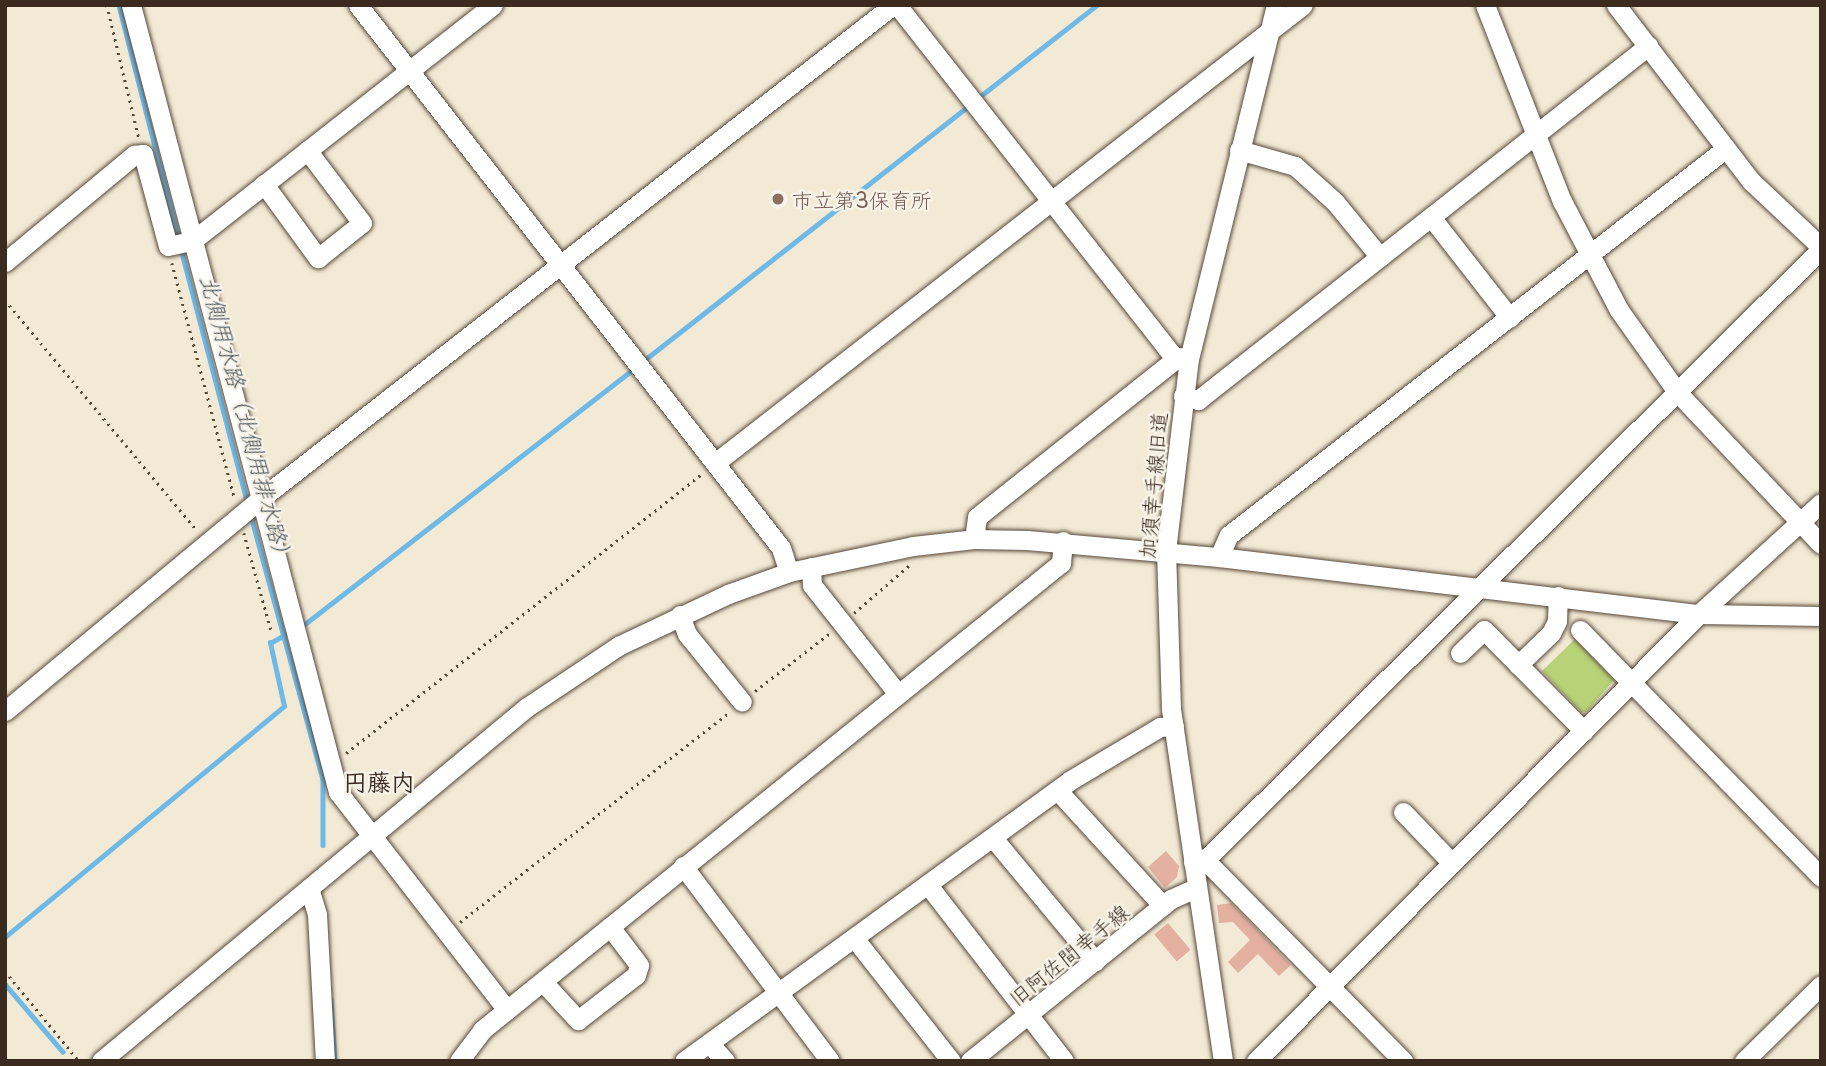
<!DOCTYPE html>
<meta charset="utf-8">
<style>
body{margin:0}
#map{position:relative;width:1826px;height:1066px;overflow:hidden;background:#f2ead5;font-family:"Playpen Sans","Klee One",sans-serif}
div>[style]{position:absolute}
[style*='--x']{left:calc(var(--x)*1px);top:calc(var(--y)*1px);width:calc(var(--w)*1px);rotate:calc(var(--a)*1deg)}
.green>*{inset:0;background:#b8d277}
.stream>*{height:4.5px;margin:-2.25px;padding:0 2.25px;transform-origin:2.25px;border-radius:2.25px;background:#6fb9e7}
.building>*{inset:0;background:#e4b0a1;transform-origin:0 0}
.path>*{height:2.5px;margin-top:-1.25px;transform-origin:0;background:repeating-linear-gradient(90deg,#564739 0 2px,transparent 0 7px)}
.roads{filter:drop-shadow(0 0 2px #564739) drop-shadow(0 0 2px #564739)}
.minor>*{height:19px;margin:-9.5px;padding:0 9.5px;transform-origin:9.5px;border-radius:9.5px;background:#fff}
.dots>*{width:19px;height:19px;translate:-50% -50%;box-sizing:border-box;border:4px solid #f7f3e8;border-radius:50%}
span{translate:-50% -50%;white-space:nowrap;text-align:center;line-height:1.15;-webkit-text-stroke:5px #f7f3e8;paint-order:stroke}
.education-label{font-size:21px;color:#785e54}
.left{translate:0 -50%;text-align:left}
.street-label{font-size:21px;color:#3b2a1e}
.water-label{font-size:23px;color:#4b555a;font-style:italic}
.quarter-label{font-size:24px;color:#3b2a1e;font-weight:700}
.frame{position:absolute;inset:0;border:7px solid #3b2a1e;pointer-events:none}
</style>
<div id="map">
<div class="green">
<i style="clip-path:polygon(1575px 639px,1614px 680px,1586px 712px,1581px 712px,1542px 671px)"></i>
</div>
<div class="stream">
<i style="--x:119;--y:5;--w:243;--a:75.7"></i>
<i style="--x:983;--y:94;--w:145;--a:-38"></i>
<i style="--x:181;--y:249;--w:260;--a:75.3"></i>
<i style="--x:647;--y:358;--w:403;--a:-38.1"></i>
<i style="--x:251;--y:516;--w:273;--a:74.7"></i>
<i style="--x:323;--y:779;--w:66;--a:90"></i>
<i style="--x:301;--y:627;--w:419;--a:-37.8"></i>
<i style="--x:5;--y:937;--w:362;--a:-39.6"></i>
<i style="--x:284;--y:706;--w:65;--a:-102.5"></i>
<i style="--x:270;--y:643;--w:23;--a:-29"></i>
<i style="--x:5;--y:984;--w:89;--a:49.5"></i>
<i style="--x:331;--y:999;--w:62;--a:86.3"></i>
</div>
<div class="building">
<i style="clip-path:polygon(1166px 851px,1179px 866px,1177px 877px,1165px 888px,1148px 867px)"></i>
<i style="clip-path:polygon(1231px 903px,1291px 965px,1279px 976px,1258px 954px,1238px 973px,1228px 962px,1250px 940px,1233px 922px,1219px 923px,1217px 905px)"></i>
<i style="left:1168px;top:923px;width:35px;height:18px;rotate:50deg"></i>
</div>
<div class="path">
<i style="--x:107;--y:5;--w:137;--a:76.5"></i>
<i style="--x:172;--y:263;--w:241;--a:75.1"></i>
<i style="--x:5;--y:300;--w:298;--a:50.2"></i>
<i style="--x:244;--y:533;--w:101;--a:74.4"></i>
<i style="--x:854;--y:613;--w:77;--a:-40.8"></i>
<i style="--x:755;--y:691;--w:95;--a:-37.7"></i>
<i style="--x:346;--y:753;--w:452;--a:-38.1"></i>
<i style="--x:460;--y:922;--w:340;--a:-37.9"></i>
<i style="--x:5;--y:971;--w:117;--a:50.6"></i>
</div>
<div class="roads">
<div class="minor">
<i style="--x:131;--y:5;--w:814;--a:75.26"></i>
<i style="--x:338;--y:792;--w:276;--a:52.2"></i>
<i style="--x:358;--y:5;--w:688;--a:52.08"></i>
<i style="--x:781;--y:548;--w:25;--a:72"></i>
<i style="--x:897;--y:5;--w:434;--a:51.8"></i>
<i style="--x:1165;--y:346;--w:13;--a:51"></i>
<i style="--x:1173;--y:356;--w:16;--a:11"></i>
<i style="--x:1485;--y:5;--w:211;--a:68.6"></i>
<i style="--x:1562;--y:201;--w:123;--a:62.4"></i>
<i style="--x:1619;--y:310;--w:102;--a:54.6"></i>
<i style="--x:1678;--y:393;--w:208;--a:46.6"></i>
<i style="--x:1616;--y:5;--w:222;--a:52.5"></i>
<i style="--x:1751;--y:181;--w:96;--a:43.3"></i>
<i style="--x:1239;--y:150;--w:58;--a:15.9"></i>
<i style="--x:1295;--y:166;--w:54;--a:42"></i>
<i style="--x:1335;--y:202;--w:71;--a:50.7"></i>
<i style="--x:264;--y:184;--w:92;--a:53.9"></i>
<i style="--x:318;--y:258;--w:56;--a:-38.5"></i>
<i style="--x:362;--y:223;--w:91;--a:-127"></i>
<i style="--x:1431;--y:217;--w:128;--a:52"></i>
<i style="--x:5;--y:262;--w:168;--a:-39.7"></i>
<i style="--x:134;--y:155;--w:9;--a:-6"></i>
<i style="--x:143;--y:154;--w:95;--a:74.8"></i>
<i style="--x:168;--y:246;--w:25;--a:-12"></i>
<i style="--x:192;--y:241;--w:382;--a:-38.1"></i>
<i style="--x:1183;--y:396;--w:16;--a:15"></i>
<i style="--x:1198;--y:400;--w:573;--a:-38.19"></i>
<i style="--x:715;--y:463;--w:745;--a:-37.92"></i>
<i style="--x:974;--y:539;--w:22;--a:-82"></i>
<i style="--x:977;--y:517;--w:257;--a:-38.5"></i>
<i style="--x:1219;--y:557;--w:24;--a:-66"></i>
<i style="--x:1229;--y:535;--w:628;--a:-37.89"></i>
<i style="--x:811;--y:567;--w:18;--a:87"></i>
<i style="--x:812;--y:585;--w:139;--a:51.7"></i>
<i style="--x:680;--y:615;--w:20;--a:70"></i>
<i style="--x:687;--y:634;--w:87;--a:51"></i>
<i style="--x:1580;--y:630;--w:345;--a:45.7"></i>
<i style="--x:1460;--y:653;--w:33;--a:-44"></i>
<i style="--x:1484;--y:630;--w:142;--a:45.3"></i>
<i style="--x:1518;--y:665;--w:46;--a:-44.1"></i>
<i style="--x:1551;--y:633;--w:13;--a:-63"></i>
<i style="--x:1557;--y:621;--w:25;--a:-88"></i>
<i style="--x:5;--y:711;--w:330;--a:-39.7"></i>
<i style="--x:259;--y:500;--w:804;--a:-37.98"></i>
<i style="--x:1059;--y:792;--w:154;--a:47.6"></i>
<i style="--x:1403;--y:812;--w:69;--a:46.2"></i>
<i style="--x:993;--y:838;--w:160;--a:50.3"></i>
<i style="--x:1204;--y:859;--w:284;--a:45.4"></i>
<i style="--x:1193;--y:862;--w:16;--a:-18"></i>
<i style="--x:1208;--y:857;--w:863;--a:-44.77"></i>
<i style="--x:683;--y:866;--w:244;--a:53"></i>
<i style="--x:928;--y:885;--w:222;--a:52.3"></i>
<i style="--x:309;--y:888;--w:27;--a:73"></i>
<i style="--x:317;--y:914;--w:147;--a:86.9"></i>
<i style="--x:855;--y:939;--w:155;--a:51.8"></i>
<i style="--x:543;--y:982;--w:52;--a:47.4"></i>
<i style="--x:578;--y:1020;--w:73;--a:-37.8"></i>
<i style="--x:636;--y:975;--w:10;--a:-73"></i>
<i style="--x:639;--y:965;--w:48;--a:-127.3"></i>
<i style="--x:709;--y:1043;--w:24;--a:48"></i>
<i style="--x:101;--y:1061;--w:554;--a:-39.73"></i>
<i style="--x:527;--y:707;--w:110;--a:-33.8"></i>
<i style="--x:618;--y:646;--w:122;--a:-25.3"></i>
<i style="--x:728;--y:594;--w:65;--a:-19.8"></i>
<i style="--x:789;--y:572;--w:127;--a:-11.8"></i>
<i style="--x:913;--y:546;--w:61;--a:-6.5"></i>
<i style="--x:974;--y:539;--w:53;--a:1.1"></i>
<i style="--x:1027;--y:540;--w:193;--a:5.1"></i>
<i style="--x:1219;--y:557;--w:483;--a:6.8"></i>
<i style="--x:1699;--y:614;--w:122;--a:0.9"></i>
<i style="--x:459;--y:1061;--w:39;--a:-53"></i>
<i style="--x:482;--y:1030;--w:744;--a:-38.89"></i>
<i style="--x:1061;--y:563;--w:22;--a:-85"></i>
<i style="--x:684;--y:1061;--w:476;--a:-36"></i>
<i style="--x:1069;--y:781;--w:106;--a:-30.7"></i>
<i style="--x:1160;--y:727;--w:14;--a:-4"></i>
<i style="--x:970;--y:1061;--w:258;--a:-38.9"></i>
<i style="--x:1171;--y:899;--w:27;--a:-24"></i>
<i style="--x:1223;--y:1061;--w:356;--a:-98.4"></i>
<i style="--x:1171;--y:709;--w:158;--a:-91.8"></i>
<i style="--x:1166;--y:551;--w:193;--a:-83.2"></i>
<i style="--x:1189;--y:359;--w:365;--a:-76.2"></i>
<i style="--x:1256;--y:1061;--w:629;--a:-45.26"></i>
<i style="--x:1699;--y:614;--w:165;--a:-42.3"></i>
<i style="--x:1744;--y:1061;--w:108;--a:-44.6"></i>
</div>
</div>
<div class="dots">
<i style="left:778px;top:199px;background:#8d6e63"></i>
</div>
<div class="education-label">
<span class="left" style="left:792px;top:199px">市立第3保育所</span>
</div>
<div class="street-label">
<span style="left:1152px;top:485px;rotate:-85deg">加須幸手線旧道</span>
<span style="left:1068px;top:954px;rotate:-39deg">旧阿佐間幸手線</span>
</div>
<div class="water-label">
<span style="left:247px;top:420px;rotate:75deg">北側用水路（北側用排水路）</span>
</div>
<div class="quarter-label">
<span style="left:379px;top:782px">円藤内</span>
</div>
<div class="frame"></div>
</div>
